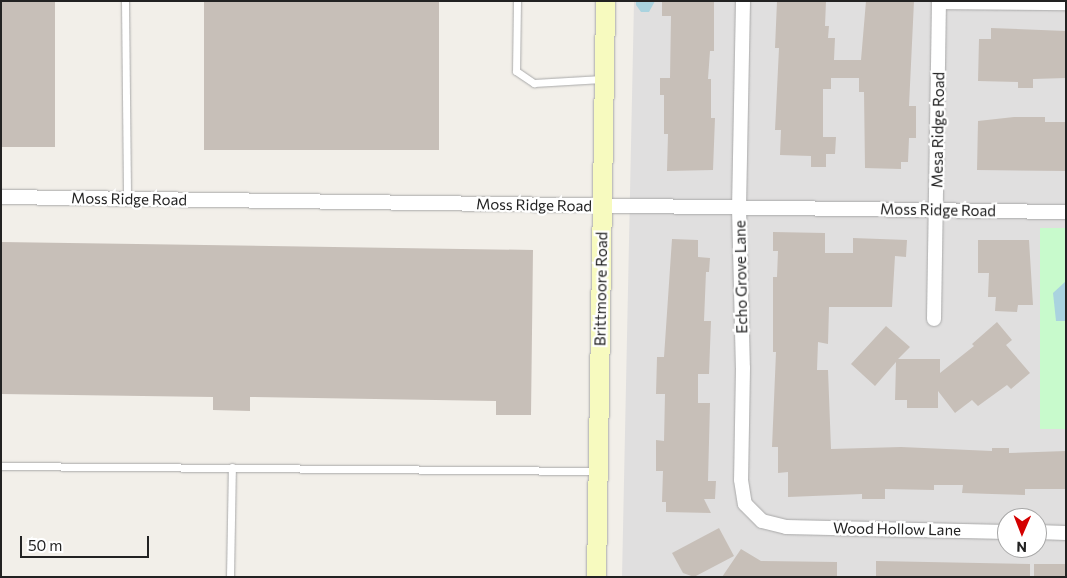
<!DOCTYPE html>
<style>
body{margin:0}
#map{position:relative;width:1067px;height:578px;overflow:hidden;background:#f2efe9;font-family:Commissioner,sans-serif}
div>[style]{position:absolute}
[style*='--x']{left:calc(var(--x)*1px);top:calc(var(--y)*1px);width:calc(var(--w)*1px);rotate:calc(var(--a)*1deg)}
.residential>*{inset:0;background:#e0dfdf}
.park>*{inset:0;background:#c8facc;transform-origin:0 0}
.water>*{inset:0;background:#aad3df}
.building>*{inset:0;background:#c7bfb8;transform-origin:0 0}
.roads{filter:drop-shadow(0 0 1px #a9a9a9) drop-shadow(0 0 1px #a9a9a9)}
.service>*{height:7px;margin:-3.5px;padding:0 3.5px;transform-origin:3.5px;border-radius:3.5px;background:#fff}
.minor>*{height:14px;margin:-7px;padding:0 7px;transform-origin:7px;border-radius:7px;background:#fff}
.secondary>*{height:19px;margin:-9.5px;padding:0 9.5px;transform-origin:9.5px;border-radius:9.5px;background:#f7fabf}
span{translate:-50% -50%;white-space:nowrap;text-align:center;line-height:1.15;-webkit-text-stroke:4.5px #fff;paint-order:stroke}
.street-label{font-size:15px;color:#222}
.frame{position:absolute;inset:0;border:2px solid #222;pointer-events:none}
.north{position:absolute;left:997px;top:508px;width:50px;height:50px;box-sizing:border-box;background:#fff;border:1px solid #a7a7a7;border-radius:50%;rotate:181deg;font-size:14px;font-weight:700;line-height:20px;text-align:center;color:#222}
.north::after{content:'';display:block;margin:auto;width:18px;height:22px;background:#d40000;clip-path:polygon(50% 0,100% 100%,50% 72%,0 100%)}
.scale{position:absolute;left:20px;top:536px;width:129px;height:22px;box-sizing:border-box;border:2px solid #222;border-top:0;padding-left:6px;font-size:15px;line-height:18px;white-space:nowrap;color:#222;-webkit-text-stroke:4px #fff;paint-order:stroke}
</style>
<div id="map">
<div class="residential">
<i style="clip-path:polygon(evenodd,634px 1px,1066px 1px,1066px 577px,622px 577px,634px 1px,1007px 518px,1037px 518px,1037px 548px,1007px 548px,1007px 518px)"></i>
</div>
<div class="park">
<i style="left:1040px;top:228px;width:26px;height:201px"></i>
</div>
<div class="water">
<i style="clip-path:polygon(655px 1px,649px 12px,641px 12px,636px 5px,636px 1px)"></i>
<i style="clip-path:polygon(1066px 281px,1066px 321px,1056px 321px,1053px 293px)"></i>
</div>
<div class="building">
<i style="left:1px;top:1px;width:54px;height:146px"></i>
<i style="left:204px;top:1px;width:235px;height:149px"></i>
<i style="clip-path:polygon(662px 1px,714px 1px,714px 51px,710px 51px,708px 79px,711px 79px,711px 118px,715px 118px,713px 170px,667px 171px,668px 134px,664px 134px,664px 95px,660px 95px,660px 78px,670px 78px,671px 16px,662px 16px)"></i>
<i style="clip-path:polygon(777px 1px,826px 1px,825px 26px,829px 26px,828px 38px,835px 38px,834px 60px,861px 60px,866px 1px,914px 1px,909px 106px,916px 106px,916px 138px,909px 138px,908px 162px,901px 162px,901px 169px,865px 168px,864px 92px,859px 92px,859px 78px,831px 78px,831px 89px,823px 89px,823px 137px,836px 137px,835px 154px,826px 154px,826px 167px,811px 167px,811px 156px,780px 155px,781px 130px,775px 130px,779px 48px,775px 48px)"></i>
<i style="clip-path:polygon(991px 28px,1066px 31px,1066px 78px,1033px 79px,1033px 88px,1018px 88px,1018px 82px,978px 81px,979px 39px,991px 39px)"></i>
<i style="clip-path:polygon(1014px 117px,1045px 117px,1045px 122px,1066px 122px,1066px 171px,977px 170px,978px 121px)"></i>
<i style="clip-path:polygon(773px 232px,825px 233px,825px 253px,853px 253px,853px 238px,907px 240px,906px 257px,895px 256px,892px 307px,829px 307px,828px 344px,818px 342px,817px 370px,828px 370px,831px 449px,901px 447px,992px 451px,992px 448px,1009px 448px,1009px 453px,1066px 451px,1066px 489px,1025px 489px,1025px 495px,992px 494px,962px 493px,963px 485px,934px 485px,934px 490px,885px 489px,885px 499px,862px 499px,862px 494px,788px 497px,788px 472px,778px 473px,778px 447px,772px 447px,776px 352px,773px 352px,773px 277px,777px 277px,778px 251px,773px 251px)"></i>
<i style="clip-path:polygon(672px 239px,698px 240px,698px 257px,710px 258px,709px 272px,706px 272px,704px 321px,711px 321px,709px 374px,698px 374px,698px 403px,710px 403px,708px 481px,716px 481px,715px 499px,704px 499px,711px 513px,666px 512px,666px 502px,662px 502px,663px 471px,656px 471px,656px 440px,664px 441px,665px 394px,656px 394px,657px 357px,664px 357px)"></i>
<i style="clip-path:polygon(978px 240px,1029px 240px,1033px 305px,1018px 305px,1017px 312px,995px 311px,996px 297px,988px 297px,989px 273px,978px 273px)"></i>
<i style="clip-path:polygon(1px 242px,533px 250px,531px 415px,496px 415px,496px 401px,250px 397px,250px 411px,213px 410px,213px 397px,1px 394px)"></i>
<i style="clip-path:polygon(997px 322px,1012px 340px,1006px 345px,1030px 373px,1011px 389px,1007px 385px,978px 406px,972px 400px,955px 413px,938px 391px,938px 408px,907px 408px,907px 400px,895px 400px,896px 362px,875px 386px,851px 364px,886px 326px,910px 347px,898px 359px,940px 359px,940px 373px,974px 346px,972px 344px)"></i>
<i style="clip-path:polygon(719px 528px,734px 556px,694px 577px,683px 573px,672px 553px)"></i>
<i style="clip-path:polygon(741px 549px,761px 561px,837px 562px,837px 577px,722px 577px)"></i>
<i style="clip-path:polygon(876px 561px,1030px 564px,1030px 577px,876px 577px)"></i>
<i style="left:1034px;top:564px;width:32px;height:13px"></i>
</div>
<div class="roads">
<div class="service">
<i style="--x:125;--y:1;--w:198;--a:89.4"></i>
<i style="--x:517;--y:1;--w:70;--a:90.8"></i>
<i style="--x:516;--y:71;--w:22;--a:34"></i>
<i style="--x:534;--y:83;--w:68;--a:-3.4"></i>
<i style="--x:1;--y:466;--w:596;--a:0.48"></i>
<i style="--x:230;--y:577;--w:110;--a:-89"></i>
</div>
<div class="minor">
<i style="--x:743;--y:1;--w:207;--a:91.1"></i>
<i style="--x:739;--y:208;--w:160;--a:88.6"></i>
<i style="--x:743;--y:368;--w:112;--a:91"></i>
<i style="--x:741;--y:480;--w:24;--a:81"></i>
<i style="--x:745;--y:504;--w:24;--a:45"></i>
<i style="--x:762;--y:521;--w:25;--a:14"></i>
<i style="--x:786;--y:527;--w:221;--a:1.3"></i>
<i style="--x:939;--y:2;--w:127;--a:0.5"></i>
<i style="--x:1;--y:197;--w:1065;--a:0.81"></i>
<i style="--x:934;--y:319;--w:318;--a:-89.1"></i>
<i style="--x:1037;--y:532;--w:29;--a:2"></i>
</div>
<div class="secondary">
<i style="--x:596;--y:577;--w:576;--a:-89.1"></i>
</div>
</div>
<div class="street-label">
<span style="left:938px;top:130px;rotate:-89deg">Mesa Ridge Road</span>
<span style="left:129px;top:199px;rotate:1deg">Moss Ridge Road</span>
<span style="left:534px;top:205px;rotate:1deg">Moss Ridge Road</span>
<span style="left:938px;top:210px;rotate:1deg">Moss Ridge Road</span>
<span style="left:741px;top:277px;rotate:-91deg">Echo Grove Lane</span>
<span style="left:601px;top:289px;rotate:-89deg">Brittmoore Road</span>
<span style="left:897px;top:529px;rotate:1deg">Wood Hollow Lane</span>
</div>
<div class="frame"></div>
<div class="north">N</div>
<div class="scale">50 m</div>
</div>
